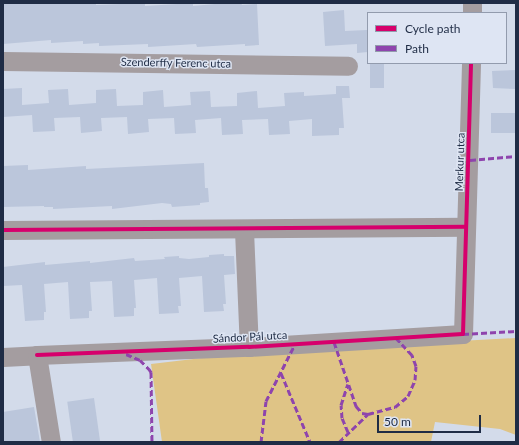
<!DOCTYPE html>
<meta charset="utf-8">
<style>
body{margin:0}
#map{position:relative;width:519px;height:445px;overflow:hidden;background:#d3dbea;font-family:Lato,sans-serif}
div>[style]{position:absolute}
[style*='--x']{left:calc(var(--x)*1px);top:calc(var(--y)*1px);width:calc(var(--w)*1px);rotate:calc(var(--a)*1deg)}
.green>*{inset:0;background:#dfc486}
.building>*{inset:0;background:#bbc6db;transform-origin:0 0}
.minor>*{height:19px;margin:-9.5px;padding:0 9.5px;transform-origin:9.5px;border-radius:9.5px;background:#a49da0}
.quiet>*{height:3px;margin-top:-1.5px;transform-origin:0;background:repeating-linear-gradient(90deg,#8e44ad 0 6px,transparent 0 9px)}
.cycleway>*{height:4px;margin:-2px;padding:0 2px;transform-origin:2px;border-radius:2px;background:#d6006c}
span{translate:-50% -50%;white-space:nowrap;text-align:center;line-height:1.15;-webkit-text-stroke:3px #dee5f3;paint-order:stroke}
.street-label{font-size:11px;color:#1f2c45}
.frame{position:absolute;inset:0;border:4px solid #1f2c45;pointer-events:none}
.legend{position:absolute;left:367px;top:12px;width:140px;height:52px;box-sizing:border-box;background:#dee5f3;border:1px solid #929bad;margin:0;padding:5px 7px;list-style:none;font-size:12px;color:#1f2c45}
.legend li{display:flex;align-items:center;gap:8px;height:20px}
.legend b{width:20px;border:1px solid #929bad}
.scale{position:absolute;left:377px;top:415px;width:104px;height:18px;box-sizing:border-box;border:2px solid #1f2c45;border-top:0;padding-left:5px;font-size:12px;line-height:14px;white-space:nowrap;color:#1f2c45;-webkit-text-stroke:3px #dee5f3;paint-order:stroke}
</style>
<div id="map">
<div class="green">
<i style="clip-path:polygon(516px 338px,516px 435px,500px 429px,435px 422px,431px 442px,162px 442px,151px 364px,253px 352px)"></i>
</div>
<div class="building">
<i style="clip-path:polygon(3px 3px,96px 3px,96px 5px,145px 3px,145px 6px,193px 3px,193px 6px,226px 3px,241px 3px,242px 5px,257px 4px,259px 45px,245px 46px,245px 44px,197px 47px,196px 44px,148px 47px,148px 44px,99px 46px,99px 43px,83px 44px,83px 41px,51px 43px,51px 40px,3px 44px)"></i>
<i style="clip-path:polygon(344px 10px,345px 31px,367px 30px,368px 52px,357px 53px,357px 44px,325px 46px,323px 12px)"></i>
<i style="left:370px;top:63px;width:14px;height:25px"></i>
<i style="clip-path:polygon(516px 70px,516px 89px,493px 88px,492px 71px)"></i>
<i style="clip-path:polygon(336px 86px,349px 86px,350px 98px,342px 98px,344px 128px,339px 128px,339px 135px,312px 136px,312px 119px,289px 121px,290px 134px,269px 135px,268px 119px,242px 120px,243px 134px,222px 135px,221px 118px,195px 120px,196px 133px,175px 134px,174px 118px,148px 119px,149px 132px,128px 134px,127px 117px,101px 118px,102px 131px,81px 133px,80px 117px,54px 118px,55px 131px,33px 132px,32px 115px,3px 117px,3px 89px,22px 88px,22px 105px,49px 103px,48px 90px,68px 89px,69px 105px,96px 103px,96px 90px,116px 89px,117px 106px,143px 105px,143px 92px,163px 90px,164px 107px,191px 105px,190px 92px,210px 91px,211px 107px,237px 106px,237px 93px,257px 91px,258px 108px,285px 106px,284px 93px,304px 92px,304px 96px,336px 94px)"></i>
<i style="left:516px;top:113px;width:20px;height:25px;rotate:90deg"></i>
<i style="clip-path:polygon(204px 163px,205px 188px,208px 188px,209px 202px,200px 203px,200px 205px,172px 207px,171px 204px,162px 203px,112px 209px,112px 206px,53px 209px,53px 207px,44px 207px,44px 206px,3px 207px,3px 166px,28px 165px,28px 170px,86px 166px,86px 169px)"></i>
<i style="clip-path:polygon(224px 254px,224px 256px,234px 256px,235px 274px,224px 275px,226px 304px,223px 304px,224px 311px,204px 312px,202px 276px,179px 278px,181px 306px,178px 306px,179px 313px,159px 314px,157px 278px,134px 280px,136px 308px,134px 308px,134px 316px,114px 317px,112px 281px,90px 282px,92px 311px,89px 311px,89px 318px,70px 319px,68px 282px,44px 284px,46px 312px,44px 312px,44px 320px,25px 321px,22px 285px,3px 286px,3px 267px,45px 262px,45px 265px,90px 261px,90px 263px,134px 258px,135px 261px,165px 259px,164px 257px,179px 256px,179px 258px,189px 259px,209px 257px,209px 255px)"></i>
<i style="left:94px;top:398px;width:44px;height:27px;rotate:82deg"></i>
<i style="clip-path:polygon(34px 407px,40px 442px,3px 442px,3px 412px)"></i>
</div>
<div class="minor">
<i style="--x:472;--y:13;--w:10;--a:-90"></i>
<i style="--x:3;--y:61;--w:345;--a:0.8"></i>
<i style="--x:3;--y:230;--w:463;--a:-0.4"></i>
<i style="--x:244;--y:230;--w:117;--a:87.6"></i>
<i style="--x:37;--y:355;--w:212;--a:-2.2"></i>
<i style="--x:249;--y:347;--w:214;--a:-3.5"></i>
<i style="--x:463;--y:334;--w:271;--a:-88.3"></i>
<i style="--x:3;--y:357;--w:34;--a:-3"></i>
<i style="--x:37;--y:355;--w:88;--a:80.9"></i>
</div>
<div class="quiet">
<i style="--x:470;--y:160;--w:46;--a:-5"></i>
<i style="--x:463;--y:334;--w:53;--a:-3.2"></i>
<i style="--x:334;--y:342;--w:68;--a:71"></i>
<i style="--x:356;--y:406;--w:9;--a:49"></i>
<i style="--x:362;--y:413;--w:6;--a:9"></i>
<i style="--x:368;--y:414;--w:28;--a:-15"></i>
<i style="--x:395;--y:407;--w:17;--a:-40"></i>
<i style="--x:408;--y:396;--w:17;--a:-66"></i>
<i style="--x:415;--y:380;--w:14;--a:-86"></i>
<i style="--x:416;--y:366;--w:12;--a:-110"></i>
<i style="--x:412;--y:355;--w:23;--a:-133"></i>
<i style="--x:126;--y:354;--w:15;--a:23"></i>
<i style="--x:140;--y:360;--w:13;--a:45"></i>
<i style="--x:149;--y:369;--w:4;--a:56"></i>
<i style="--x:151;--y:372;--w:70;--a:89.2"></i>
<i style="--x:281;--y:373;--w:75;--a:67.2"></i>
<i style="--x:348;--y:432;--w:15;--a:-113"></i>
<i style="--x:342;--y:418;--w:13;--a:-94"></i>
<i style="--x:341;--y:405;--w:22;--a:-72"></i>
<i style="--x:261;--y:442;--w:41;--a:-83"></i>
<i style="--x:266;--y:401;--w:64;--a:-63"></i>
<i style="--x:339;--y:442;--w:40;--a:-44"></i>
</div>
<div class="cycleway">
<i style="--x:3;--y:230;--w:463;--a:-0.4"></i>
<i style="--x:37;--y:355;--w:212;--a:-2.2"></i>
<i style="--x:249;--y:347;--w:214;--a:-3.5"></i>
<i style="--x:463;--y:334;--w:271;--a:-88.3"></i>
</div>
<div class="street-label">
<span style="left:176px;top:63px;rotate:1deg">Szenderffy Ferenc utca</span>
<span style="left:460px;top:162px;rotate:-88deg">Merkur utca</span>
<span style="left:250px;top:337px;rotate:-3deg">Sándor Pál utca</span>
</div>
<div class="frame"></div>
<ul class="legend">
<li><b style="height:5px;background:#d6006c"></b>Cycle path</li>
<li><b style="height:5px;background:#8e44ad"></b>Path</li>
</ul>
<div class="scale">50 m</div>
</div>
